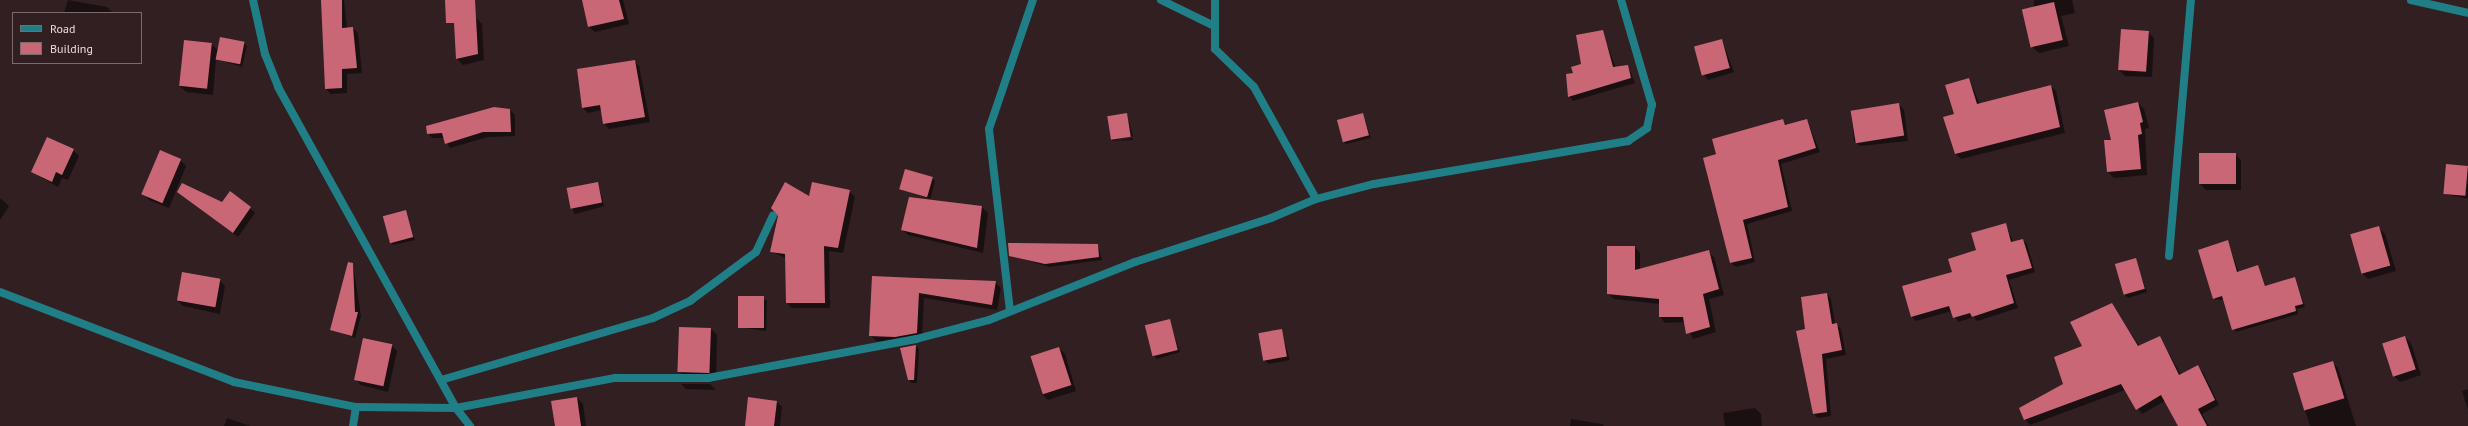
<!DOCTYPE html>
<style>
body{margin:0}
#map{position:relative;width:2468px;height:426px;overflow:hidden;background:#311f21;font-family:"PT Sans",sans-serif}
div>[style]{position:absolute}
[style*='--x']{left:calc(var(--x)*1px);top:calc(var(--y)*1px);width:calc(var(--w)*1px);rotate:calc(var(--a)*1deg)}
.shadow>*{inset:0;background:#0007;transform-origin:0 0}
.building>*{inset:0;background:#ca6777;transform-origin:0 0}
.street>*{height:8px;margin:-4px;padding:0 4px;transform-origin:4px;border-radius:4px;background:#207e87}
span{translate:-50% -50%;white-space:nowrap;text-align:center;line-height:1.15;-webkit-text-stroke:4px #311f21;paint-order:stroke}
.legend{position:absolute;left:12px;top:12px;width:130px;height:52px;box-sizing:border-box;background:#311f21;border:1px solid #7b6b6d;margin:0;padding:5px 7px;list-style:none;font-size:12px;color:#e9ddde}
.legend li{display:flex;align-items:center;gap:8px;height:20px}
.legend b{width:20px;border:1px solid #7b6b6d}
</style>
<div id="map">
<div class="shadow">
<i style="clip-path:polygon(68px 0,107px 7px,113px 13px,64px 13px)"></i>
<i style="clip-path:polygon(322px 0,344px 0,347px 28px,353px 28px,358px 33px,362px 73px,347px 74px,347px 93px,331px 94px,326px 89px)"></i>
<i style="clip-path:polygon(590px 0,623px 0,629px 24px,595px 32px,589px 27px,583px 2px)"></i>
<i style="clip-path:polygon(2034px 0,2072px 0,2075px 13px,2061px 16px,2069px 46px,2039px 53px,2032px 47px)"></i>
<i style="clip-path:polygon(476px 18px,482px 24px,484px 60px,463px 65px,457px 59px,454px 19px)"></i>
<i style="clip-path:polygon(1602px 32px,1616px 68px,1628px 66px,1635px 83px,1573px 101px,1569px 96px,1574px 74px)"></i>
<i style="clip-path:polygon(2148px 32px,2154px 38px,2152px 77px,2125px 76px,2119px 70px)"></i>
<i style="clip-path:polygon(1722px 40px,1734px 72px,1708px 80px,1704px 75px)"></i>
<i style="clip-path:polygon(244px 43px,247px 46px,242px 67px,216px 59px,213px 95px,186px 92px,180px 86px,211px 44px,218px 50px)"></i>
<i style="clip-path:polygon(634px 61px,639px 66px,650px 122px,609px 129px,604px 124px,602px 110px,588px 113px,583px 108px)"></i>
<i style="clip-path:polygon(1969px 79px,1980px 104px,2051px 86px,2056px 91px,2065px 133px,1961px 159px,1956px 154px,1945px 118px,1955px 115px)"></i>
<i style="clip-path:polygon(2138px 103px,2144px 109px,2149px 128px,2145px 129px,2147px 175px,2114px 178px,2108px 172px,2112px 141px)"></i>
<i style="clip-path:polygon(1899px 104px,1904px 110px,1908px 141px,1860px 146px,1854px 141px,1851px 111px)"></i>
<i style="clip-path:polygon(510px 110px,515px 115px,515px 136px,488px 137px,450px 148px,444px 138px,432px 138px,428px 133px)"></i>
<i style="clip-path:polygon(1127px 114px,1133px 136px,1112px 141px,1108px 117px)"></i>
<i style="clip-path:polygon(1363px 114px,1371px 138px,1346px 144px,1343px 141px)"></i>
<i style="clip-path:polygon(1782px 120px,1787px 125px,1807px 120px,1820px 152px,1781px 164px,1792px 211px,1747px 224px,1755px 262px,1736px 267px,1731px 263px,1704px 159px)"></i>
<i style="clip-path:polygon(1133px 138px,1133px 140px,1112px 141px)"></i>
<i style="clip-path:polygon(73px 150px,79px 156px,68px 180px,62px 178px,58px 187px,32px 172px)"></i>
<i style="clip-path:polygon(2235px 154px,2241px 160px,2241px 190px,2206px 190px,2200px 184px)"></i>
<i style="clip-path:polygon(180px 160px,186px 166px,169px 208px,149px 200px,143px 193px)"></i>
<i style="clip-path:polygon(2447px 165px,2468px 167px,2468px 199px,2444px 194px)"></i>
<i style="clip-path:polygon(932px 178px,935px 181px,930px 200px,982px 207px,988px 213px,983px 253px,908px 235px,902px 229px,930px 199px,900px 189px)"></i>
<i style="left:598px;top:183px;width:24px;height:31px;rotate:75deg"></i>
<i style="clip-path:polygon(849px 191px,855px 197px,843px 253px,829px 251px,830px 308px,792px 308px,787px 303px,786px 258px,772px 252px)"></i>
<i style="clip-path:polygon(178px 192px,250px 208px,255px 213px,238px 237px)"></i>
<i style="clip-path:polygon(0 198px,9px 206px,0 220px)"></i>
<i style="clip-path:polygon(406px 211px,415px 240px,393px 245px,390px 242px)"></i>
<i style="clip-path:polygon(2005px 224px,2014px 243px,2023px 240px,2027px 244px,2035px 272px,2009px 280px,2018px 308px,1977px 321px,1974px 317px,1958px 322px,1952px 311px,1916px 321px,1912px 317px)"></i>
<i style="clip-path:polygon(2379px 228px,2385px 234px,2396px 271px,2368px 279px,2362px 273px)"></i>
<i style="clip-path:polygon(2228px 242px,2239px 272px,2258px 266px,2266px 287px,2295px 278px,2305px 307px,2297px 309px,2298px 314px,2236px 332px,2224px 300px,2214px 299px)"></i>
<i style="clip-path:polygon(1098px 245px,1102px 260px,1049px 267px,1010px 255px)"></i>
<i style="clip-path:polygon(1635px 247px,1640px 253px,1640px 270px,1708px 252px,1714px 257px,1724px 295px,1709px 299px,1716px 332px,1693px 339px,1685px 322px,1665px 323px,1660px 317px,1660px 304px,1614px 299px,1608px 294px)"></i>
<i style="clip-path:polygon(2135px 259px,2147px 292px,2128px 298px,2125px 295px)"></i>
<i style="clip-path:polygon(353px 264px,361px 316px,355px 338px,331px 329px)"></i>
<i style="clip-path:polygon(873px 277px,995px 282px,1001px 288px,997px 310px,924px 298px,922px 339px,902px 343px,876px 341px,870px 335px)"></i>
<i style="clip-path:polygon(219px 280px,225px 286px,220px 314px,183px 306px,177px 300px)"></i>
<i style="clip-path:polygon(1827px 294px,1831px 299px,1835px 324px,1841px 329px,1846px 355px,1826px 359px,1831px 416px,1818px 418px,1814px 414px,1806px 330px)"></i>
<i style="clip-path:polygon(739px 297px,767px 300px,766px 331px,738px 327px)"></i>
<i style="clip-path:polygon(2111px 304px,2140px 347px,2160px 337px,2181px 375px,2198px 367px,2203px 372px,2219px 405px,2202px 414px,2209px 426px,2179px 426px,2165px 401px,2142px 414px,2125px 390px,2030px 425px,2025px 419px,2064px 385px,2083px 346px)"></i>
<i style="clip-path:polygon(1169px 320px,1180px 352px,1157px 359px,1154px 356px)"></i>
<i style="clip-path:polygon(680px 328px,711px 329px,717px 335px,716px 378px,686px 378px,680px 372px)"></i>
<i style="clip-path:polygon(1281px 330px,1290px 360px,1269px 364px,1265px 361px)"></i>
<i style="clip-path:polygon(2405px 337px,2411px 343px,2421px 375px,2400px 382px,2394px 376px)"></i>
<i style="clip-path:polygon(391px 345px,397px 351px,388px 392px,361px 385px,355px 379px)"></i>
<i style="clip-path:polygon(916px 346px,919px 349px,917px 383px,912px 383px,909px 380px)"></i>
<i style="clip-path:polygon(1059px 348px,1065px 354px,1076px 391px,1048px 400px,1042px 394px)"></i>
<i style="clip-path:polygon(2333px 363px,2338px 368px,2356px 426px,2310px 426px,2294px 374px)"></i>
<i style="clip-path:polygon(681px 384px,710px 384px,716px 390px,686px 389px)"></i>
<i style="clip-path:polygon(2468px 389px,2468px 410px,2462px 391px)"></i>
<i style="clip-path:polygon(577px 398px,583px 404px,586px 426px,556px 426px)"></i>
<i style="clip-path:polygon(777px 402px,782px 407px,780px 426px,746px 426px)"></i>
<i style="clip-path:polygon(1755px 408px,1761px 414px,1762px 426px,1725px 426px,1723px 413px)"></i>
<i style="clip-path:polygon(227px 418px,250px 426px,224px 426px)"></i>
<i style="clip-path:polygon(1571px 419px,1602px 424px,1604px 426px,1570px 426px)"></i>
</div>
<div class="building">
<i style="clip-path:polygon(321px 0,342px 0,342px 28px,353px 27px,357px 68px,342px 69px,342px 88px,325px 89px)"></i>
<i style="clip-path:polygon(445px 0,475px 0,478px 54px,456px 59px,454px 23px,446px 23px)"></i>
<i style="clip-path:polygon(582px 0,619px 0,624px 19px,588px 27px)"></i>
<i style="left:2054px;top:2px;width:39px;height:33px;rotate:77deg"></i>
<i style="left:2121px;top:29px;width:28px;height:41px;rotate:4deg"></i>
<i style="clip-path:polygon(1603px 30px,1613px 67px,1628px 65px,1631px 78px,1568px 97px,1566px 74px,1573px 73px,1571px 67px,1581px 64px,1576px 35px)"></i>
<i style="left:220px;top:37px;width:25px;height:23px;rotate:11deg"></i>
<i style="left:1722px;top:39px;width:30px;height:29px;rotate:75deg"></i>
<i style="left:184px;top:40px;width:28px;height:46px;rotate:6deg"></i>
<i style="clip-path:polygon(635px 60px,645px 117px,603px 124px,600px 105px,582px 108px,577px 69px)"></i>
<i style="clip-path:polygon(1969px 78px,1977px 104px,2051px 85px,2060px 127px,1955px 154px,1943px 117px,1954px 114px,1945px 85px)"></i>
<i style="clip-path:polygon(2138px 102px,2143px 122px,2140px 123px,2142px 134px,2138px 135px,2141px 169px,2107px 172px,2104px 140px,2111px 140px,2104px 110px)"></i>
<i style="left:1899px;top:103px;width:33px;height:49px;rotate:81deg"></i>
<i style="clip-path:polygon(494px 107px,510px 109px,511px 132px,483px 132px,445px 144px,442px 133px,427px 134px,426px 126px)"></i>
<i style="left:1127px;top:113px;width:24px;height:20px;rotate:81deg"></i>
<i style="left:1363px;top:113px;width:23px;height:27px;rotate:75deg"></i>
<i style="clip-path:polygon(1783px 119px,1785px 125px,1807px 119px,1816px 148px,1778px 160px,1788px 207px,1743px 220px,1752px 258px,1730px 263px,1703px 158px,1716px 154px,1712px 139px)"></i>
<i style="clip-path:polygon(47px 137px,74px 149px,62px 175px,56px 172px,52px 182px,31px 172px)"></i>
<i style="left:160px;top:150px;width:23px;height:48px;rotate:23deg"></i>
<i style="left:2236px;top:153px;width:31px;height:37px;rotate:90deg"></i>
<i style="left:2446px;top:164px;width:22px;height:30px;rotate:5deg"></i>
<i style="left:905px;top:169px;width:29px;height:21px;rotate:16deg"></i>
<i style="left:598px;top:182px;width:21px;height:32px;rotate:79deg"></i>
<i style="clip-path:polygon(785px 182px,809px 196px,812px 182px,850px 190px,838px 248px,824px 246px,825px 303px,786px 303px,785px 254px,770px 252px,778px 216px,771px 208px)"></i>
<i style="clip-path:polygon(182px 183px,222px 202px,230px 191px,251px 207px,233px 233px,177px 192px)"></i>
<i style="clip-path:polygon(909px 197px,982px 206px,977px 248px,901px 230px)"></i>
<i style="left:406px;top:210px;width:28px;height:24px;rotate:75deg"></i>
<i style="clip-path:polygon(2006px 223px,2011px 242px,2023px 239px,2032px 268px,2006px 275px,2014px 303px,1972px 317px,1970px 313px,1953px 318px,1949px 306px,1911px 317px,1902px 286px,1952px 272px,1948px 259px,1976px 250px,1971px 233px)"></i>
<i style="left:2379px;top:226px;width:41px;height:30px;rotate:74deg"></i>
<i style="clip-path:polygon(2228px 240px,2237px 272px,2258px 265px,2265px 286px,2295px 277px,2303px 304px,2295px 306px,2296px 311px,2232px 330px,2222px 296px,2213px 299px,2198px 250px)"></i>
<i style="clip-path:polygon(1008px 243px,1098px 244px,1099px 257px,1045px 264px,1009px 256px)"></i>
<i style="clip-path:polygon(1607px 246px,1635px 246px,1635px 270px,1709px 250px,1719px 289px,1703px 294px,1710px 327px,1686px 334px,1683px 317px,1659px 317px,1659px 299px,1607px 294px)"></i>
<i style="left:2136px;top:258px;width:32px;height:22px;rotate:74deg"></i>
<i style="clip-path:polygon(348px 262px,353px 263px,355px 312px,358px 312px,352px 336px,330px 330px)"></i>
<i style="left:182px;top:272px;width:39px;height:29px;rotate:10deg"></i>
<i style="clip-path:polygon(872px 276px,917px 278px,996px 281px,992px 305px,919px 293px,917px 333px,895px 337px,869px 336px)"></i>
<i style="clip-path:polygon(1827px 293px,1832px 324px,1837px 323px,1842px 350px,1822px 354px,1827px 412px,1813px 414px,1796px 331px,1805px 329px,1801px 297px)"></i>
<i style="left:738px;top:296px;width:26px;height:32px"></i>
<i style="clip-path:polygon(2112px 303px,2138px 346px,2160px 336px,2179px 375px,2198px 365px,2215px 400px,2198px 409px,2207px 426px,2178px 426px,2161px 395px,2136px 410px,2121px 384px,2024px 420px,2019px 408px,2063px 384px,2054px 357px,2082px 346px,2070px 322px)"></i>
<i style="left:1170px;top:319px;width:32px;height:26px;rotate:76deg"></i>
<i style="left:679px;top:327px;width:32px;height:45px;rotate:2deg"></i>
<i style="left:1282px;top:329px;width:28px;height:24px;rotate:80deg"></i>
<i style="left:2405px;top:336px;width:35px;height:24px;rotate:72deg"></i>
<i style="left:363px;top:338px;width:30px;height:43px;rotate:12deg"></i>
<i style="clip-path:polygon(916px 345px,914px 380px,908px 380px,900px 348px)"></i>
<i style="left:1059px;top:347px;width:40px;height:30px;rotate:72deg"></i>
<i style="left:2333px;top:361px;width:39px;height:42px;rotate:73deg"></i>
<i style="clip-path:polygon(577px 397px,581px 426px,555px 426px,551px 401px)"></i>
<i style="clip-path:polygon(748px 397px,777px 401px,774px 426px,745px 426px)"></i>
</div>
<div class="street">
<i style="--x:253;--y:0;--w:55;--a:77.5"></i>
<i style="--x:265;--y:54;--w:35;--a:68"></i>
<i style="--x:278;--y:87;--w:367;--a:61"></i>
<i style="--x:456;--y:408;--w:23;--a:52"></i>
<i style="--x:1161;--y:0;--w:59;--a:26.1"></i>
<i style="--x:1215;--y:0;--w:49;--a:90"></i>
<i style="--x:1215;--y:49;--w:54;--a:44.3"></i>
<i style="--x:1254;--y:87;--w:128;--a:61"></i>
<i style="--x:2411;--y:0;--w:58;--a:12.8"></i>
<i style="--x:2169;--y:256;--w:257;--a:-85.1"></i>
<i style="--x:0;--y:292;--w:251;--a:21"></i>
<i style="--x:234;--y:382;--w:125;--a:11.6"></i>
<i style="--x:356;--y:407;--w:100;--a:0.6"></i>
<i style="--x:456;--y:408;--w:162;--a:-10.7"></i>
<i style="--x:615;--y:378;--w:93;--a:0"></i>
<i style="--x:708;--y:378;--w:212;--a:-10.6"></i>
<i style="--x:916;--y:339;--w:75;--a:-14.6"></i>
<i style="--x:989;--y:320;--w:157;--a:-21.7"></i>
<i style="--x:1135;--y:262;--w:143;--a:-17.9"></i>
<i style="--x:1271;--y:218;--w:49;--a:-22.9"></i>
<i style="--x:1316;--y:199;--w:60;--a:-14.5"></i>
<i style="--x:1374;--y:184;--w:258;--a:-9.6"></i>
<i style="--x:1628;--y:141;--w:23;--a:-34"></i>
<i style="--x:1647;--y:128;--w:24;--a:-78"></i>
<i style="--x:1652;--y:105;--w:109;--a:-106.4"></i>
<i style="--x:1010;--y:311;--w:183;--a:-96.6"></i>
<i style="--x:989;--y:129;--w:136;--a:-71.2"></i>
<i style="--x:441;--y:380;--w:221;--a:-16.3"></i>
<i style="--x:653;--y:318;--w:41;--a:-24.7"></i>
<i style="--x:690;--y:301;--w:82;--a:-36.6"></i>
<i style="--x:756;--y:252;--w:40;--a:-65"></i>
<i style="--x:353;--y:426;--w:19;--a:-81"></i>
</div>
<ul class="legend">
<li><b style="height:5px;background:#207e87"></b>Road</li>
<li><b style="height:11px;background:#ca6777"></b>Building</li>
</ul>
</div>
